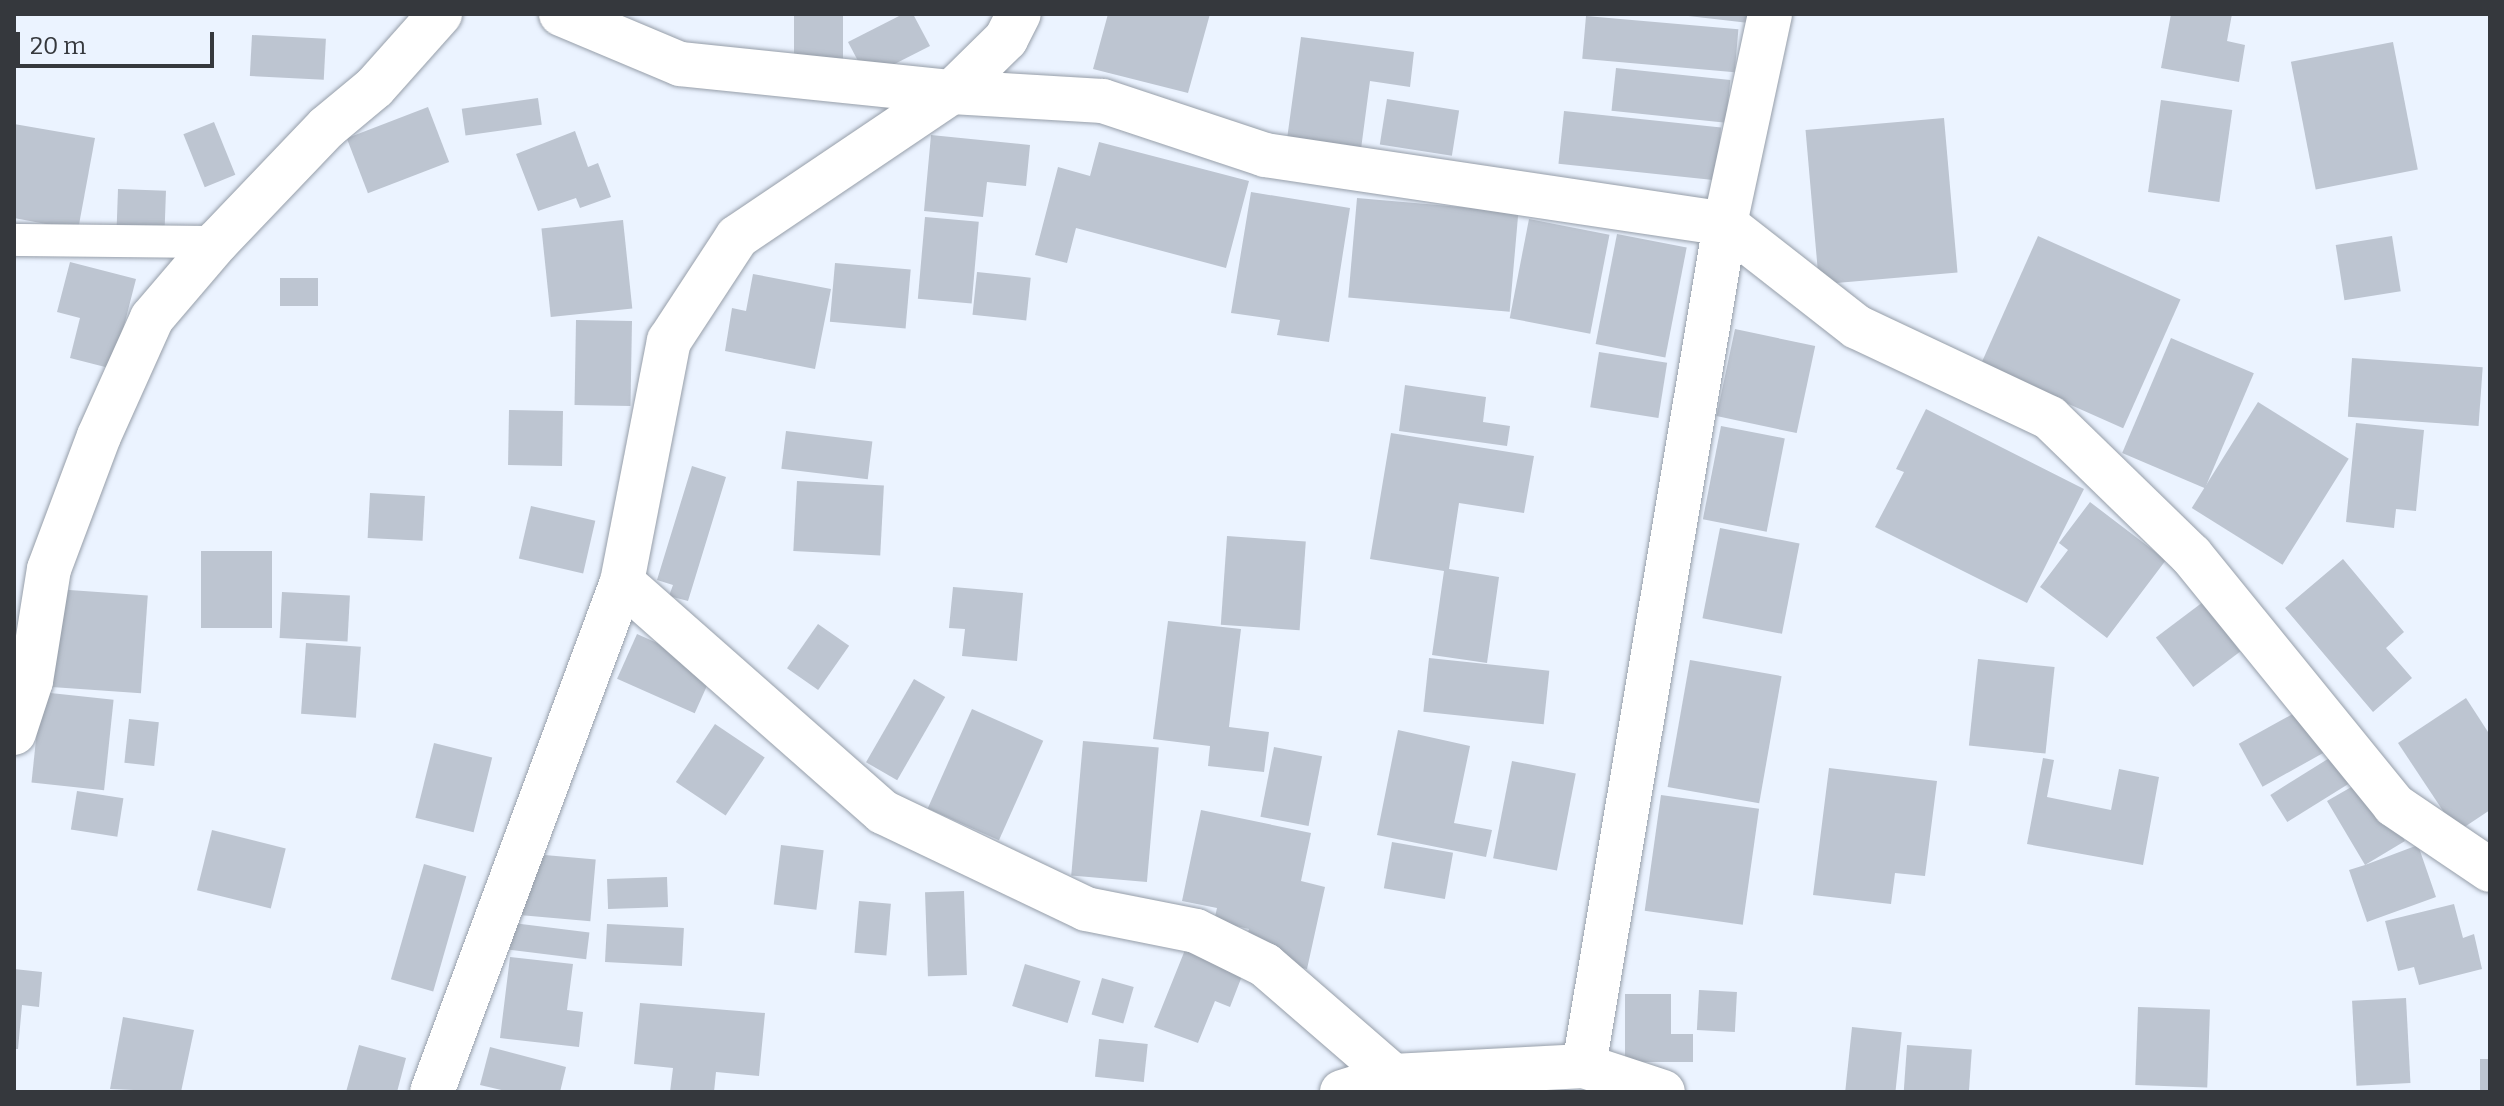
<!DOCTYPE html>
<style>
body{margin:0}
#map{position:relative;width:2504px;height:1106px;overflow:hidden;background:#ebf3ff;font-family:Bitter,serif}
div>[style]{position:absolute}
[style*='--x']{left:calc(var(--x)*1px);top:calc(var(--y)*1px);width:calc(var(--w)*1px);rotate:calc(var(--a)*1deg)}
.building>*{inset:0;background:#bdc5d1;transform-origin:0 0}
.roads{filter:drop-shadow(0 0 2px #969ea9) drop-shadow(0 0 2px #969ea9)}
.lane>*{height:32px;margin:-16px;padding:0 16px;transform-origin:16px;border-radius:16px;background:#fff}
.street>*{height:44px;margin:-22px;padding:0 22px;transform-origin:22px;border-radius:22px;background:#fff}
.secondary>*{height:44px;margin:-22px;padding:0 22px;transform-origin:22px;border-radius:22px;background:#fff}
span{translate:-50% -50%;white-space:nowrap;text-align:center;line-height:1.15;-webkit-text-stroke:6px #ebf3ff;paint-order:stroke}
.frame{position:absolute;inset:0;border:16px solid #35383d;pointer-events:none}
.scale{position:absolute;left:16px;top:32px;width:198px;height:36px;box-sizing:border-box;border:4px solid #35383d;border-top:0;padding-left:10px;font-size:24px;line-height:28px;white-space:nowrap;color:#35383d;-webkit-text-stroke:6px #ebf3ff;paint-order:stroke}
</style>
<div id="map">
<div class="building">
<i style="left:794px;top:14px;width:49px;height:59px"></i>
<i style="clip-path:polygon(903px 14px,913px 14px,930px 46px,867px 78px,848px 42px)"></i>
<i style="clip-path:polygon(1108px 14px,1210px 14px,1188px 93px,1093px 69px)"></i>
<i style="clip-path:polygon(1671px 14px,1750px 14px,1749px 23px)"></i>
<i style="clip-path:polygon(2171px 14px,2232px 14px,2227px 41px,2245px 45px,2239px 82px,2161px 68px)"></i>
<i style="left:1586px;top:16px;width:153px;height:43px;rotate:5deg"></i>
<i style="left:252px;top:35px;width:74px;height:41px;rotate:3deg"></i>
<i style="clip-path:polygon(1301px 37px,1414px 52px,1410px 87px,1370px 81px,1361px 149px,1287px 139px)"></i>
<i style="left:2393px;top:42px;width:130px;height:104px;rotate:79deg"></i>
<i style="left:1616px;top:68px;width:115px;height:43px;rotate:6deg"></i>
<i style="left:538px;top:98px;width:27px;height:77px;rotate:82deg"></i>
<i style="left:1387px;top:99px;width:73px;height:46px;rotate:9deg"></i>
<i style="left:2161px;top:100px;width:72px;height:93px;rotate:8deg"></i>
<i style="left:428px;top:107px;width:59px;height:87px;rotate:69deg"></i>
<i style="left:1564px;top:111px;width:158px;height:53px;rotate:6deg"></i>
<i style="left:1944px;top:118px;width:155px;height:139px;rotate:85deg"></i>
<i style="left:214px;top:122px;width:57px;height:33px;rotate:68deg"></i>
<i style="clip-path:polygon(14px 124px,95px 138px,78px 230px,14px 218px)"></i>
<i style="clip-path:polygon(575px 131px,588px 167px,598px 163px,611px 197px,580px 208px,576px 198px,538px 211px,516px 154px)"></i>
<i style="clip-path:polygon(931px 135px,1030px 145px,1026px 186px,987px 182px,983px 217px,924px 211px)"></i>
<i style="clip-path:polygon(1099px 142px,1249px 181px,1226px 268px,1076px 228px,1067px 263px,1035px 255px,1058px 167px,1090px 176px)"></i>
<i style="left:118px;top:189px;width:48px;height:36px;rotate:2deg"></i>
<i style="clip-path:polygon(1251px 192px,1350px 208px,1329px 342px,1277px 335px,1280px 320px,1231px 313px)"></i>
<i style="left:1357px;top:198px;width:162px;height:100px;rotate:5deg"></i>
<i style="left:925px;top:217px;width:54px;height:82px;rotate:5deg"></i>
<i style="left:1529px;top:219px;width:82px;height:101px;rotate:11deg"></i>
<i style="left:623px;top:220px;width:89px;height:82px;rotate:84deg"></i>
<i style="left:1617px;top:234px;width:71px;height:112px;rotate:11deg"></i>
<i style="left:2038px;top:236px;width:156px;height:141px;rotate:24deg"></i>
<i style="left:2392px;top:236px;width:56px;height:57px;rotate:81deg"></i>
<i style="clip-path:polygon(70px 262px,136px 279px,113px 369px,70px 358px,80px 318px,57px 312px)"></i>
<i style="left:835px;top:263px;width:76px;height:59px;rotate:5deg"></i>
<i style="left:977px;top:272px;width:54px;height:43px;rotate:6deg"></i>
<i style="clip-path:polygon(753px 274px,831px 289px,815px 369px,725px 351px,732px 308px,746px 311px)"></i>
<i style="left:318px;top:278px;width:28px;height:38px;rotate:90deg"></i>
<i style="left:576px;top:320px;width:56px;height:85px;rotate:1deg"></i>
<i style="left:1735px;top:329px;width:82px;height:89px;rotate:12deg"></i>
<i style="left:2171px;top:338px;width:90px;height:125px;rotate:23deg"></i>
<i style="left:1599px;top:352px;width:69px;height:56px;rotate:9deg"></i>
<i style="left:2352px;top:358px;width:131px;height:59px;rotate:4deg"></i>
<i style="clip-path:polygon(1405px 385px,1486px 397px,1483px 422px,1510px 426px,1507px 446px,1399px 431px)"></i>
<i style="left:2258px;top:402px;width:107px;height:125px;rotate:32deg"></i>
<i style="clip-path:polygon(1926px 409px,2084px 489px,2027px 603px,1875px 527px,1904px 472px,1896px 469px)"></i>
<i style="left:509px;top:410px;width:54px;height:55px;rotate:1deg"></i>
<i style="clip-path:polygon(2356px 423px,2424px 430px,2416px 511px,2396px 509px,2394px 528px,2346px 522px)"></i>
<i style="left:1721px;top:426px;width:65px;height:95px;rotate:11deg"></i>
<i style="left:786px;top:431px;width:87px;height:38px;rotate:7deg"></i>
<i style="clip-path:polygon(1391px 433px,1534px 456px,1524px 513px,1459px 503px,1449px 569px,1499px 577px,1487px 663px,1432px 655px,1444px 571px,1370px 559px)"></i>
<i style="clip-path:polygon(692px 466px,726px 477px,688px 601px,669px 596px,673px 585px,657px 580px)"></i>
<i style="left:797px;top:481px;width:87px;height:70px;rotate:3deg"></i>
<i style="left:370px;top:493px;width:55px;height:45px;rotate:3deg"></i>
<i style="clip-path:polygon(2090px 502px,2166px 560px,2107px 638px,2040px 587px,2068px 550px,2059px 543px)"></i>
<i style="left:531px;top:506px;width:66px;height:54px;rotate:13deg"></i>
<i style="left:1720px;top:528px;width:81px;height:92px;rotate:11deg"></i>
<i style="left:1227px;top:536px;width:79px;height:89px;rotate:4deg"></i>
<i style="left:272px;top:551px;width:77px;height:71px;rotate:90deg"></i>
<i style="clip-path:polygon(2343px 559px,2404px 632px,2386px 648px,2412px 678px,2373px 712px,2285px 608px)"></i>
<i style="clip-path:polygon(953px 587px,1023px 593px,1017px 661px,962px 656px,965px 629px,949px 628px)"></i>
<i style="left:55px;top:589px;width:93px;height:98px;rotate:4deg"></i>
<i style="left:282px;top:592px;width:68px;height:46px;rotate:3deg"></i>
<i style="left:2203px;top:602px;width:62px;height:59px;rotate:53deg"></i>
<i style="clip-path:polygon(1168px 621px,1241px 629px,1229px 727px,1269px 732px,1264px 772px,1208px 766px,1210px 746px,1153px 739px)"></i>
<i style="left:818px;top:624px;width:38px;height:54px;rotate:35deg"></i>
<i style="left:637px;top:634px;width:85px;height:49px;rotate:24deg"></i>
<i style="left:306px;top:643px;width:55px;height:71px;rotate:4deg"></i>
<i style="left:1429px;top:658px;width:121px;height:54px;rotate:6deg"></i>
<i style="left:1978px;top:659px;width:77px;height:87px;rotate:6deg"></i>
<i style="left:1690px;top:660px;width:93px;height:129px;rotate:10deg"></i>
<i style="left:914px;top:679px;width:36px;height:96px;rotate:30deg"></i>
<i style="left:41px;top:692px;width:73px;height:91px;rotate:6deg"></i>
<i style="clip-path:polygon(2466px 698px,2490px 735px,2490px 810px,2457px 832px,2398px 743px)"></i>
<i style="left:2307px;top:706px;width:49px;height:78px;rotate:61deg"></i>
<i style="left:972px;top:709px;width:78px;height:109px;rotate:24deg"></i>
<i style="left:129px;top:719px;width:30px;height:44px;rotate:6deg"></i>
<i style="left:715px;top:724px;width:60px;height:70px;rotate:34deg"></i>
<i style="clip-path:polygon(1398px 730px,1470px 746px,1454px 823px,1492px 830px,1486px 857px,1377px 835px)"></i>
<i style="left:1083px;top:741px;width:76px;height:135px;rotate:5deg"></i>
<i style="left:434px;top:743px;width:60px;height:77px;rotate:14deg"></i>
<i style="left:1274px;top:747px;width:49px;height:71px;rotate:11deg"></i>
<i style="left:2339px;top:752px;width:32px;height:81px;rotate:58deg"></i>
<i style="clip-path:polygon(2043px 758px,2054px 760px,2047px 797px,2111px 810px,2119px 769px,2159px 777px,2143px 865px,2027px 844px)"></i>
<i style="left:1512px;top:761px;width:65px;height:99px;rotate:11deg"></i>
<i style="clip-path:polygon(1829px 768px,1937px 781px,1925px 876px,1895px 873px,1891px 904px,1813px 895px)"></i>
<i style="clip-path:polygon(2367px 778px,2405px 841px,2365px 865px,2418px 845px,2436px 897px,2367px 922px,2349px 870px,2365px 865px,2327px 801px)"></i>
<i style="left:77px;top:791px;width:47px;height:39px;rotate:9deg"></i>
<i style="left:1661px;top:795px;width:99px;height:117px;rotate:8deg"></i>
<i style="clip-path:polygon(1201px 810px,1311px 833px,1301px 881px,1325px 887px,1307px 969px,1278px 963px,1245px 942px,1249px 929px,1214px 921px,1217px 908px,1182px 901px)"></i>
<i style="left:212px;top:830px;width:76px;height:62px;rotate:14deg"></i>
<i style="left:1392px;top:842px;width:62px;height:47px;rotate:10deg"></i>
<i style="left:781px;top:845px;width:43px;height:60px;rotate:7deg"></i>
<i style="left:522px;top:853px;width:74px;height:62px;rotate:5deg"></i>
<i style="left:424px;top:864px;width:44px;height:120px;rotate:16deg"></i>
<i style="left:667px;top:877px;width:30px;height:60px;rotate:88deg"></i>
<i style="left:964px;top:891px;width:84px;height:39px;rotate:88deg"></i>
<i style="left:859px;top:901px;width:32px;height:52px;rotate:5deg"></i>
<i style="clip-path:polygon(2454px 904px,2463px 938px,2474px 934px,2482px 969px,2419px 985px,2414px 967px,2398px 971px,2385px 921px)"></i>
<i style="left:513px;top:923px;width:77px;height:27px;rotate:7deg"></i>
<i style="left:607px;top:924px;width:77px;height:38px;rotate:3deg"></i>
<i style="clip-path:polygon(1189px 940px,1247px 963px,1230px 1007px,1215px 1001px,1198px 1043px,1154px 1027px)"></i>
<i style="clip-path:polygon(510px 957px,573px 964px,567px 1010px,583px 1012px,579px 1047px,500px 1038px)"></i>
<i style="left:1025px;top:964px;width:58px;height:44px;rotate:17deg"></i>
<i style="clip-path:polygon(14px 969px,42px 972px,39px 1007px,22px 1005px,18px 1049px,14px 1049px)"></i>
<i style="left:1102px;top:978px;width:33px;height:38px;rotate:16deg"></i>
<i style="left:1699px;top:990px;width:38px;height:40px;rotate:3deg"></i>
<i style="clip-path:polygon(1625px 994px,1671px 994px,1671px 1034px,1693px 1034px,1693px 1062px,1625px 1062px)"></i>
<i style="left:2406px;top:998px;width:85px;height:54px;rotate:87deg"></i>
<i style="clip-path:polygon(640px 1003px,765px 1013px,759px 1076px,716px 1072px,714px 1092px,670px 1092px,673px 1068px,634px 1064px)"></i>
<i style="left:2138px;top:1007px;width:72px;height:78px;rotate:2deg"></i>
<i style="clip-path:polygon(123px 1017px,194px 1030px,181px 1092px,110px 1089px)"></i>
<i style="left:1852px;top:1027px;width:50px;height:65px;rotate:6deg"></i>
<i style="left:1099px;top:1039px;width:49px;height:38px;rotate:6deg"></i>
<i style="clip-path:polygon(359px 1045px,406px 1058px,397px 1092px,346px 1092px)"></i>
<i style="left:1907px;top:1045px;width:65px;height:47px;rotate:4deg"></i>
<i style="clip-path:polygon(490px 1047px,566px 1067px,560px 1092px,510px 1092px,480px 1085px)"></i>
<i style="left:2480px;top:1059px;width:10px;height:33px"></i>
</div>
<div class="roads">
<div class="lane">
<i style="--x:14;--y:240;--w:203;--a:0.6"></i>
</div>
<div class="street">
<i style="--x:1725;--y:224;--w:167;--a:38"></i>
<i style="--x:1857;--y:327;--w:213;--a:25.2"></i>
<i style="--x:2050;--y:418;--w:197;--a:44.2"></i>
<i style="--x:2191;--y:555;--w:322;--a:50.9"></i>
<i style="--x:2394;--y:805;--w:116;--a:34.1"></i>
<i style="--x:622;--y:582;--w:348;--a:41.4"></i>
<i style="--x:883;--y:812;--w:225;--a:25.5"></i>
<i style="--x:1086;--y:909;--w:112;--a:11.3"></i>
<i style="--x:1196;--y:931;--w:77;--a:26.2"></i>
<i style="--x:1265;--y:965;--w:169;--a:40.9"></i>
<i style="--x:14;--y:733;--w:55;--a:-71.9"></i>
<i style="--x:31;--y:681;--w:113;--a:-80.9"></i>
<i style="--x:49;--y:569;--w:142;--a:-69.4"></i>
<i style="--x:99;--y:436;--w:129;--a:-65.8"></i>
<i style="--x:152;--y:318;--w:100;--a:-49.5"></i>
<i style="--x:217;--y:242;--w:159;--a:-46.3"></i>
<i style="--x:327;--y:127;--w:62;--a:-39.8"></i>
<i style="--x:375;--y:87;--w:98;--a:-48.3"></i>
<i style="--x:432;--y:1092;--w:544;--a:-69.57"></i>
<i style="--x:622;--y:582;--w:246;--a:-79"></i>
<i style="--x:669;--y:341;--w:124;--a:-56.8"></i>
<i style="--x:737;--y:237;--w:259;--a:-34"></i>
<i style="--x:952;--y:92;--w:76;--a:-44.5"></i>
<i style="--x:1006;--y:39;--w:28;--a:-63"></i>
</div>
<div class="secondary">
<i style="--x:561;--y:14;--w:129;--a:22.8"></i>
<i style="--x:680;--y:64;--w:273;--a:5.9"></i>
<i style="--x:952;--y:92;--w:151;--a:3.4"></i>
<i style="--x:1103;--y:101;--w:171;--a:18.4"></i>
<i style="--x:1265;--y:155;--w:465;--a:8.5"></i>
<i style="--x:1584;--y:1066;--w:854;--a:-80.49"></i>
<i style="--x:1725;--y:224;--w:215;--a:-77.9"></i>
<i style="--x:1342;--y:1092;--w:53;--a:-17.4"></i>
<i style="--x:1393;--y:1076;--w:191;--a:-3"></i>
<i style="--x:1584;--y:1066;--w:83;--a:18.2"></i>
</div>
</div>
<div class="frame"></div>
<div class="scale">20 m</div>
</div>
